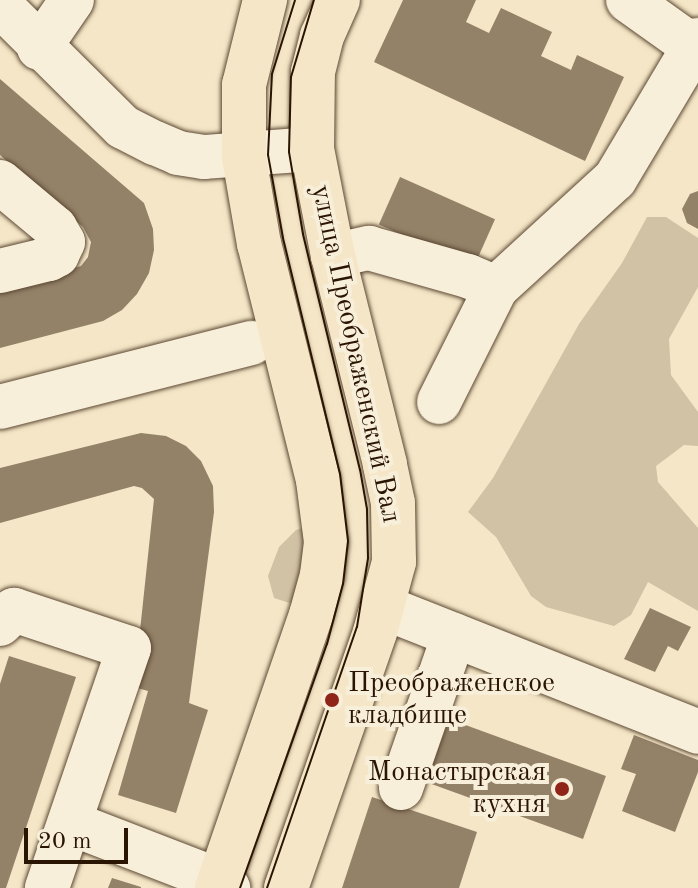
<!DOCTYPE html>
<meta charset="utf-8">
<style>
body{margin:0}
#map{position:relative;width:698px;height:888px;overflow:hidden;background:#f4e6c6;font-family:"Old Standard TT",serif}
div>[style]{position:absolute}
[style*='--x']{left:calc(var(--x)*1px);top:calc(var(--y)*1px);width:calc(var(--w)*1px);rotate:calc(var(--a)*1deg)}
.green>*{inset:0;background:#d2c2a5}
.building>*{inset:0;background:#938168;transform-origin:0 0}
.roads{filter:drop-shadow(0 0 2px #5c4833) drop-shadow(0 0 2px #5c4833)}
.minor>*{height:44px;margin:-22px;padding:0 22px;transform-origin:22px;border-radius:22px;background:#f8efda}
.major>*{height:44px;margin:-22px;padding:0 22px;transform-origin:22px;border-radius:22px;background:#f4e6c6}
.tram>*{height:2px;margin:-1px;padding:0 1px;transform-origin:1px;border-radius:1px;background:#2a1402}
.dots>*{width:22px;height:22px;translate:-50% -50%;box-sizing:border-box;border:4px solid #f8efda;border-radius:50%}
span{translate:-50% -50%;white-space:nowrap;text-align:center;line-height:1.15;-webkit-text-stroke:8px #f8efda;paint-order:stroke}
.street-label{font-size:28px;color:#2a1402}
.poi-label{font-size:28px;color:#2a1402}
.left{translate:0 -50%;text-align:left}
.right{translate:-100% -50%;text-align:right}
.scale{position:absolute;left:24px;top:828px;width:104px;height:36px;box-sizing:border-box;border:4px solid #2a1402;border-top:0;padding-left:10px;font-size:24px;line-height:28px;white-space:nowrap;color:#2a1402;-webkit-text-stroke:6px #f8efda;paint-order:stroke}
</style>
<div id="map">
<div class="green">
<i style="clip-path:polygon(647px 217px,666px 217px,698px 238px,698px 287px,669px 339px,671px 375px,698px 412px,698px 446px,684px 445px,656px 466px,658px 482px,698px 528px,698px 611px,648px 582px,631px 615px,614px 626px,546px 607px,531px 596px,496px 537px,468px 512px,493px 478px,579px 324px,622px 263px)"></i>
<i style="clip-path:polygon(310px 526px,302px 607px,274px 598px,268px 576px,279px 547px,296px 530px)"></i>
</div>
<div class="building">
<i style="clip-path:polygon(403px 0,476px 0,466px 22px,489px 33px,501px 8px,552px 32px,541px 56px,571px 70px,577px 55px,624px 77px,585px 161px,374px 62px)"></i>
<i style="clip-path:polygon(0 79px,144px 203px,153px 229px,154px 250px,149px 273px,137px 294px,122px 310px,103px 321px,0 348px,0 288px,81px 266px,88px 257px,91px 242px,83px 227px,0 155px)"></i>
<i style="left:400px;top:177px;width:104px;height:52px;rotate:24deg"></i>
<i style="clip-path:polygon(698px 191px,698px 229px,687px 223px,682px 209px,690px 194px)"></i>
<i style="clip-path:polygon(141px 433px,166px 436px,186px 446px,201px 461px,213px 486px,214px 512px,189px 703px,208px 710px,176px 813px,118px 795px,148px 691px,134px 687px,154px 499px,142px 488px,134px 486px,0 523px,0 468px)"></i>
<i style="clip-path:polygon(650px 608px,691px 627px,678px 651px,668px 646px,655px 672px,624px 659px)"></i>
<i style="clip-path:polygon(9px 656px,76px 677px,6px 888px,0 888px,0 684px)"></i>
<i style="left:449px;top:719px;width:167px;height:67px;rotate:20deg"></i>
<i style="clip-path:polygon(634px 735px,698px 760px,698px 772px,675px 832px,622px 811px,636px 774px,621px 769px)"></i>
<i style="clip-path:polygon(372px 797px,477px 832px,459px 888px,342px 888px)"></i>
<i style="clip-path:polygon(112px 878px,141px 887px,141px 888px,108px 888px)"></i>
</div>
<div class="roads">
<div class="minor">
<i style="--x:628;--y:0;--w:81;--a:35.5"></i>
<i style="--x:0;--y:5;--w:173;--a:44.8"></i>
<i style="--x:123;--y:127;--w:36;--a:27"></i>
<i style="--x:155;--y:143;--w:25;--a:23"></i>
<i style="--x:178;--y:153;--w:26;--a:9"></i>
<i style="--x:204;--y:157;--w:108;--a:-4.2"></i>
<i style="--x:39;--y:48;--w:58;--a:-55.5"></i>
<i style="--x:0;--y:182;--w:72;--a:39.9"></i>
<i style="--x:55;--y:228;--w:16;--a:60"></i>
<i style="--x:63;--y:242;--w:14;--a:115"></i>
<i style="--x:57;--y:255;--w:9;--a:153"></i>
<i style="--x:49;--y:259;--w:50;--a:166.2"></i>
<i style="--x:333;--y:256;--w:37;--a:-13"></i>
<i style="--x:369;--y:248;--w:103;--a:15.8"></i>
<i style="--x:468;--y:276;--w:30;--a:23"></i>
<i style="--x:496;--y:288;--w:161;--a:-42.5"></i>
<i style="--x:615;--y:179;--w:162;--a:-59.2"></i>
<i style="--x:439;--y:402;--w:127;--a:-63.4"></i>
<i style="--x:0;--y:407;--w:260;--a:-14.3"></i>
<i style="--x:383;--y:607;--w:339;--a:21.6"></i>
<i style="--x:0;--y:624;--w:20;--a:-45"></i>
<i style="--x:14;--y:610;--w:121;--a:18.3"></i>
<i style="--x:129;--y:648;--w:254;--a:108.9"></i>
<i style="--x:401;--y:788;--w:162;--a:-70.9"></i>
<i style="--x:70;--y:823;--w:161;--a:21.1"></i>
<i style="--x:220;--y:881;--w:11;--a:41"></i>
</div>
<div class="major">
<i style="--x:217;--y:888;--w:289;--a:-71"></i>
<i style="--x:311;--y:615;--w:41;--a:-74.6"></i>
<i style="--x:322;--y:575;--w:33;--a:-83"></i>
<i style="--x:326;--y:542;--w:63;--a:-97.4"></i>
<i style="--x:318;--y:480;--w:243;--a:-104"></i>
<i style="--x:259;--y:244;--w:88;--a:-99.8"></i>
<i style="--x:244;--y:157;--w:72;--a:-90"></i>
<i style="--x:244;--y:85;--w:88;--a:-76.1"></i>
<i style="--x:286;--y:888;--w:271;--a:-70.8"></i>
<i style="--x:375;--y:632;--w:73;--a:-74.8"></i>
<i style="--x:394;--y:562;--w:59;--a:-91"></i>
<i style="--x:393;--y:503;--w:40;--a:-102"></i>
<i style="--x:385;--y:464;--w:214;--a:-104"></i>
<i style="--x:333;--y:256;--w:109;--a:-101.1"></i>
<i style="--x:312;--y:149;--w:77;--a:-89.3"></i>
<i style="--x:313;--y:72;--w:37;--a:-76"></i>
<i style="--x:322;--y:36;--w:39;--a:-66"></i>
</div>
</div>
<div class="tram">
<i style="--x:240;--y:888;--w:259;--a:-70.4"></i>
<i style="--x:327;--y:644;--w:62;--a:-75.1"></i>
<i style="--x:343;--y:584;--w:43;--a:-83.4"></i>
<i style="--x:348;--y:541;--w:67;--a:-96.8"></i>
<i style="--x:340;--y:474;--w:243;--a:-103.6"></i>
<i style="--x:283;--y:238;--w:84;--a:-100.2"></i>
<i style="--x:268;--y:155;--w:81;--a:-87.2"></i>
<i style="--x:272;--y:74;--w:77;--a:-72.7"></i>
<i style="--x:267;--y:888;--w:276;--a:-71"></i>
<i style="--x:357;--y:627;--w:70;--a:-80.9"></i>
<i style="--x:368;--y:558;--w:49;--a:-91.2"></i>
<i style="--x:367;--y:509;--w:40;--a:-100"></i>
<i style="--x:360;--y:470;--w:243;--a:-103.6"></i>
<i style="--x:303;--y:234;--w:83;--a:-99.7"></i>
<i style="--x:289;--y:152;--w:75;--a:-88.5"></i>
<i style="--x:291;--y:77;--w:80;--a:-73.4"></i>
</div>
<div class="dots">
<i style="left:332px;top:700px;background:#8f2418"></i>
<i style="left:562px;top:789px;background:#8f2418"></i>
</div>
<div class="street-label">
<span style="left:355px;top:354px;rotate:78deg">улица Преображенский Вал</span>
</div>
<div class="poi-label">
<span class="left" style="left:348px;top:700px">Преображенское<br>кладбище</span>
<span class="right" style="left:546px;top:789px">Монастырская<br>кухня</span>
</div>
<div class="scale">20 m</div>
</div>
